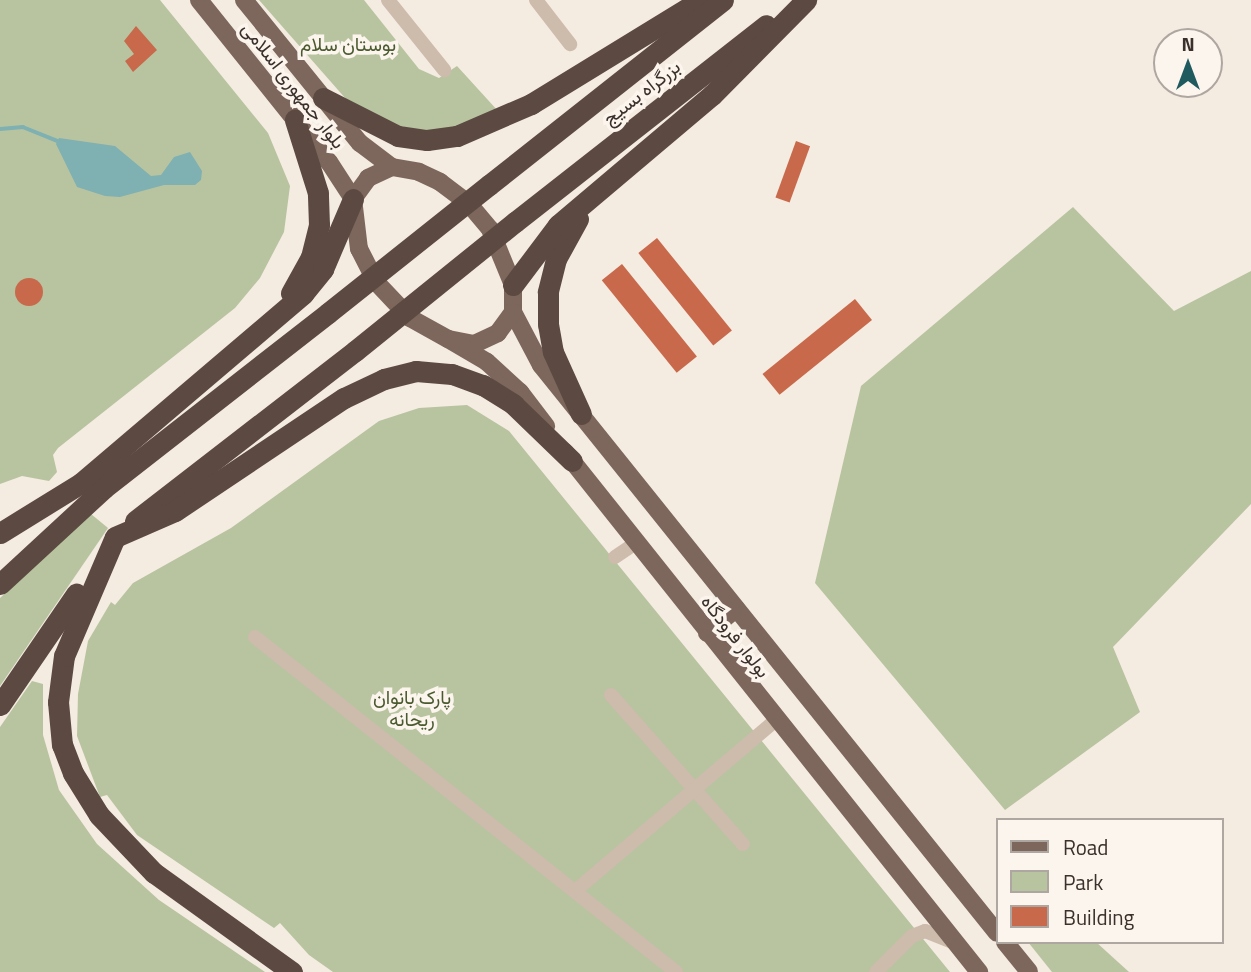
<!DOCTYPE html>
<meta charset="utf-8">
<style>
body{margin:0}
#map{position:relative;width:1251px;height:972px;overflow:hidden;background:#f4ebe1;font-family:"Titillium Web",Vazirmatn,sans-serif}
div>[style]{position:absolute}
.green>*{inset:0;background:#b8c4a0}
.water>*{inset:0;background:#7fb0b2}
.stream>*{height:3.5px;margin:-1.75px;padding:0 1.75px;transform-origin:1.75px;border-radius:1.75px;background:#7fb0b2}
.building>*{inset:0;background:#c8694b;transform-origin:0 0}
.round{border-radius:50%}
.minor>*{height:14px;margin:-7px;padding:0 7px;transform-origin:7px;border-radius:7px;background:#cdbbac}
.major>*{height:18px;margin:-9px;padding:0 9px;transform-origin:9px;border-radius:9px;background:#7d675c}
.highway>*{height:21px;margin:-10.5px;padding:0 10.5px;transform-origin:10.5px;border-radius:10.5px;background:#5c4a42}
.highway-bridge>*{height:21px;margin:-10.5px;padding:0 10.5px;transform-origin:10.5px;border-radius:10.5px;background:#5c4a42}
span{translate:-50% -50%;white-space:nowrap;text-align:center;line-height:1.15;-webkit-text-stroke:7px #fbf5ee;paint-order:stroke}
.park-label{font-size:19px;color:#4a5a2e}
.street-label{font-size:19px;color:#3b302b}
.legend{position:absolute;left:996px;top:818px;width:228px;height:126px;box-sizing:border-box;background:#fbf5ee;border:2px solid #aea6a0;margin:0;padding:9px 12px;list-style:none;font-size:21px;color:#3b302b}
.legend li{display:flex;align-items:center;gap:14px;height:35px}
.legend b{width:35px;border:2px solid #aea6a0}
.north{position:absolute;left:1153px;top:28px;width:70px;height:70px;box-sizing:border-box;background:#fbf5ee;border:2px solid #aea6a0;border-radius:50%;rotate:0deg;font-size:19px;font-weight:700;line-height:28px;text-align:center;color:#3b302b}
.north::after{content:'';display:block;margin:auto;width:24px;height:32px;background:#1f5a5e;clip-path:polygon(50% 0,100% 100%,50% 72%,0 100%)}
</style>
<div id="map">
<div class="green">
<i style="clip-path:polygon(0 0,160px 0,268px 133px,290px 186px,284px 232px,260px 278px,235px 308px,58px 448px,53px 455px,57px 472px,49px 481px,22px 476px,0 484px)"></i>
<i style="clip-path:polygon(259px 0,364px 0,419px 69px,439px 78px,457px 66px,498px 111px,462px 129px,427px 132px,391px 124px,353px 107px)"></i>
<i style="clip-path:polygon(1073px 207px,1174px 311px,1251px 271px,1251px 504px,1113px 647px,1140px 712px,1005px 810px,815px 583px,861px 386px)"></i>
<i style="clip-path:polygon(467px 405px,509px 431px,950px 972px,333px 972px,309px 955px,280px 923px,274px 928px,137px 835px,107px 795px,100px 797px,77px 736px,78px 694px,88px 641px,111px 602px,115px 605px,133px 583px,231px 528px,379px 421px,419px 408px)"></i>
<i style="clip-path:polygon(91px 514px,108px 528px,0 686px,0 598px)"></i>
<i style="clip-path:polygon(32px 681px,43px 684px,43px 735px,59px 790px,97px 844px,159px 900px,265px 972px,0 972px,0 727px)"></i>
<i style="clip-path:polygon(1028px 942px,1096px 942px,1129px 972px,1052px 972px)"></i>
</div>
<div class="water">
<i style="clip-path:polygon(59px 138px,115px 146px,151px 176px,161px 175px,174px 157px,190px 152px,202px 171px,201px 180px,195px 185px,164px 185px,120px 197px,105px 196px,77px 187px,56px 144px)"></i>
</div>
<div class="stream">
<i style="left:0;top:129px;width:23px;rotate:-5deg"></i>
<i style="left:23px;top:127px;width:38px;rotate:22deg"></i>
</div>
<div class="building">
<i style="clip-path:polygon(136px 26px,157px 50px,133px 72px,125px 61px,134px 54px,124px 41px)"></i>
<i style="left:796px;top:141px;width:15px;height:60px;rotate:20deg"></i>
<i style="left:657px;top:238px;width:119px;height:24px;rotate:51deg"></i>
<i style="left:622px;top:264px;width:119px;height:26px;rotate:51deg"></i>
<i class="round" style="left:15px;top:278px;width:28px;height:28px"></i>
<i style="left:855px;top:299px;width:27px;height:119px;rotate:51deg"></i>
</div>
<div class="minor">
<i style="left:388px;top:0;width:90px;rotate:51.3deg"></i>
<i style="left:536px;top:0;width:56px;rotate:52.3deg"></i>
<i style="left:615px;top:557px;width:25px;rotate:-34deg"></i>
<i style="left:255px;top:637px;width:538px;rotate:38.51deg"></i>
<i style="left:611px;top:695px;width:199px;rotate:48.5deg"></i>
<i style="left:575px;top:891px;width:262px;rotate:-40.4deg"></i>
<i style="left:876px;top:972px;width:51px;rotate:-45deg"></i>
<i style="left:912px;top:936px;width:14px;rotate:-21deg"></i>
<i style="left:925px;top:931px;width:31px;rotate:22deg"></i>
</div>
<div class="major">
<i style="left:199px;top:0;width:208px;rotate:51.3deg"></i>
<i style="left:329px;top:162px;width:44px;rotate:57deg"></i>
<i style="left:244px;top:0;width:184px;rotate:51deg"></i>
<i style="left:360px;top:143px;width:40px;rotate:37deg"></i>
<i style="left:392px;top:167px;width:27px;rotate:10deg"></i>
<i style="left:419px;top:172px;width:23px;rotate:25deg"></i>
<i style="left:440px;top:182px;width:36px;rotate:37deg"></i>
<i style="left:469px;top:204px;width:33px;rotate:50deg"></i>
<i style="left:490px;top:229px;width:61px;rotate:67.7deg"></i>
<i style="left:513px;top:285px;width:27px;rotate:90deg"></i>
<i style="left:513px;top:312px;width:26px;rotate:126deg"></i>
<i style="left:498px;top:333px;width:26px;rotate:155deg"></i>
<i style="left:474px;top:344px;width:26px;rotate:-169deg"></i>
<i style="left:448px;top:339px;width:43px;rotate:-151.1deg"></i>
<i style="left:410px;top:318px;width:50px;rotate:-133.4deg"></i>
<i style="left:376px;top:282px;width:37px;rotate:-117deg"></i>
<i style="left:359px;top:249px;width:50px;rotate:-96.8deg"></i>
<i style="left:353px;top:199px;width:26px;rotate:-54deg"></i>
<i style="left:368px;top:178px;width:26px;rotate:-25deg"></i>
<i style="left:513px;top:312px;width:60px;rotate:62.2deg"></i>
<i style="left:541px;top:365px;width:728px;rotate:51.24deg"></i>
<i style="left:448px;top:339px;width:45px;rotate:30.5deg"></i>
<i style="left:487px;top:362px;width:45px;rotate:42.3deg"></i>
<i style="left:520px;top:392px;width:43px;rotate:52.6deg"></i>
<i style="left:565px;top:452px;width:665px;rotate:51.47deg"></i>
<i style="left:707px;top:633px;width:38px;rotate:-40deg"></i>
<i style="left:1005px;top:942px;width:38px;rotate:51deg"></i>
</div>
<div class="highway">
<i style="left:323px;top:98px;width:84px;rotate:26.9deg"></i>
<i style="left:398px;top:136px;width:29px;rotate:8deg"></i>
<i style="left:427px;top:140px;width:30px;rotate:-8deg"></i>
<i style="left:457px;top:136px;width:81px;rotate:-23.4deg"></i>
<i style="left:531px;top:104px;width:199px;rotate:-31.5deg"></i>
<i style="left:489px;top:185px;width:298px;rotate:-38.3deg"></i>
<i style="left:578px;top:219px;width:46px;rotate:118.8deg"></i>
<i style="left:556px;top:259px;width:34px;rotate:104deg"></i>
<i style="left:548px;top:292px;width:32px;rotate:90deg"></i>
<i style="left:548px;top:324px;width:28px;rotate:80deg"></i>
<i style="left:553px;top:352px;width:68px;rotate:65.7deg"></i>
<i style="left:515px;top:222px;width:319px;rotate:-38.1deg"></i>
<i style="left:513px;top:285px;width:75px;rotate:-53.1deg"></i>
<i style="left:558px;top:225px;width:202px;rotate:-40.2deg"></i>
<i style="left:712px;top:95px;width:134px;rotate:-45.3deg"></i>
<i style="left:291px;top:293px;width:41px;rotate:-60.9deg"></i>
<i style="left:311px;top:257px;width:33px;rotate:-76deg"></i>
<i style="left:319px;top:225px;width:32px;rotate:-92deg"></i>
<i style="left:318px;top:193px;width:77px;rotate:-107.5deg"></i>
<i style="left:135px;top:521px;width:278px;rotate:-37.7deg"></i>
<i style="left:0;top:533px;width:95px;rotate:-31.7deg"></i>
<i style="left:81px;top:483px;width:292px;rotate:-40.4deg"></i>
<i style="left:303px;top:294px;width:32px;rotate:-51deg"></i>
<i style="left:323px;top:269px;width:76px;rotate:-66.8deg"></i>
<i style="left:0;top:584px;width:142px;rotate:-42.7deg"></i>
<i style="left:104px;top:488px;width:284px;rotate:-38deg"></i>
<i style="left:0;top:705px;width:135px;rotate:-55.6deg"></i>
<i style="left:292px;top:972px;width:170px;rotate:-144.3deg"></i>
<i style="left:154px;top:873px;width:80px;rotate:-133.5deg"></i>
<i style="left:99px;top:815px;width:49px;rotate:-121.8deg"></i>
<i style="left:73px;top:773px;width:30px;rotate:-111deg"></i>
<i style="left:62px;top:745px;width:43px;rotate:-95.3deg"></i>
<i style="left:58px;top:702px;width:46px;rotate:-82.6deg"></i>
<i style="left:64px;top:656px;width:129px;rotate:-66.8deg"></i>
<i style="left:115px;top:537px;width:65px;rotate:-23.4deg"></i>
<i style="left:175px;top:511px;width:203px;rotate:-33.8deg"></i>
<i style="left:344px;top:398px;width:44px;rotate:-25.4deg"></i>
<i style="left:384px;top:379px;width:33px;rotate:-14deg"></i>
<i style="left:416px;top:371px;width:36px;rotate:5deg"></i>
<i style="left:452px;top:374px;width:33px;rotate:20deg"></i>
<i style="left:483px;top:385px;width:36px;rotate:32deg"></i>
<i style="left:513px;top:404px;width:82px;rotate:44deg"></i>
</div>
<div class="highway-bridge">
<i style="left:328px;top:313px;width:206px;rotate:-38.5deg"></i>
<i style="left:355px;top:351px;width:206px;rotate:-38.9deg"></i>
</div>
<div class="park-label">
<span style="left:348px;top:44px">بوستان سلام</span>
<span style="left:412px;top:708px">پارک بانوان<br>ریحانه</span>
</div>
<div class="street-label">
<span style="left:294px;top:85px;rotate:52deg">بلوار جمهوری اسلامی</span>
<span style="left:641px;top:92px;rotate:-38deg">بزرگراه بسیج</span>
<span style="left:736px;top:636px;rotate:52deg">بولوار فرودگاه</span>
</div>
<ul class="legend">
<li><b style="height:9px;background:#7d675c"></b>Road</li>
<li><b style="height:19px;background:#b8c4a0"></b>Park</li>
<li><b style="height:19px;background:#c8694b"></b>Building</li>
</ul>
<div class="north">N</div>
</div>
